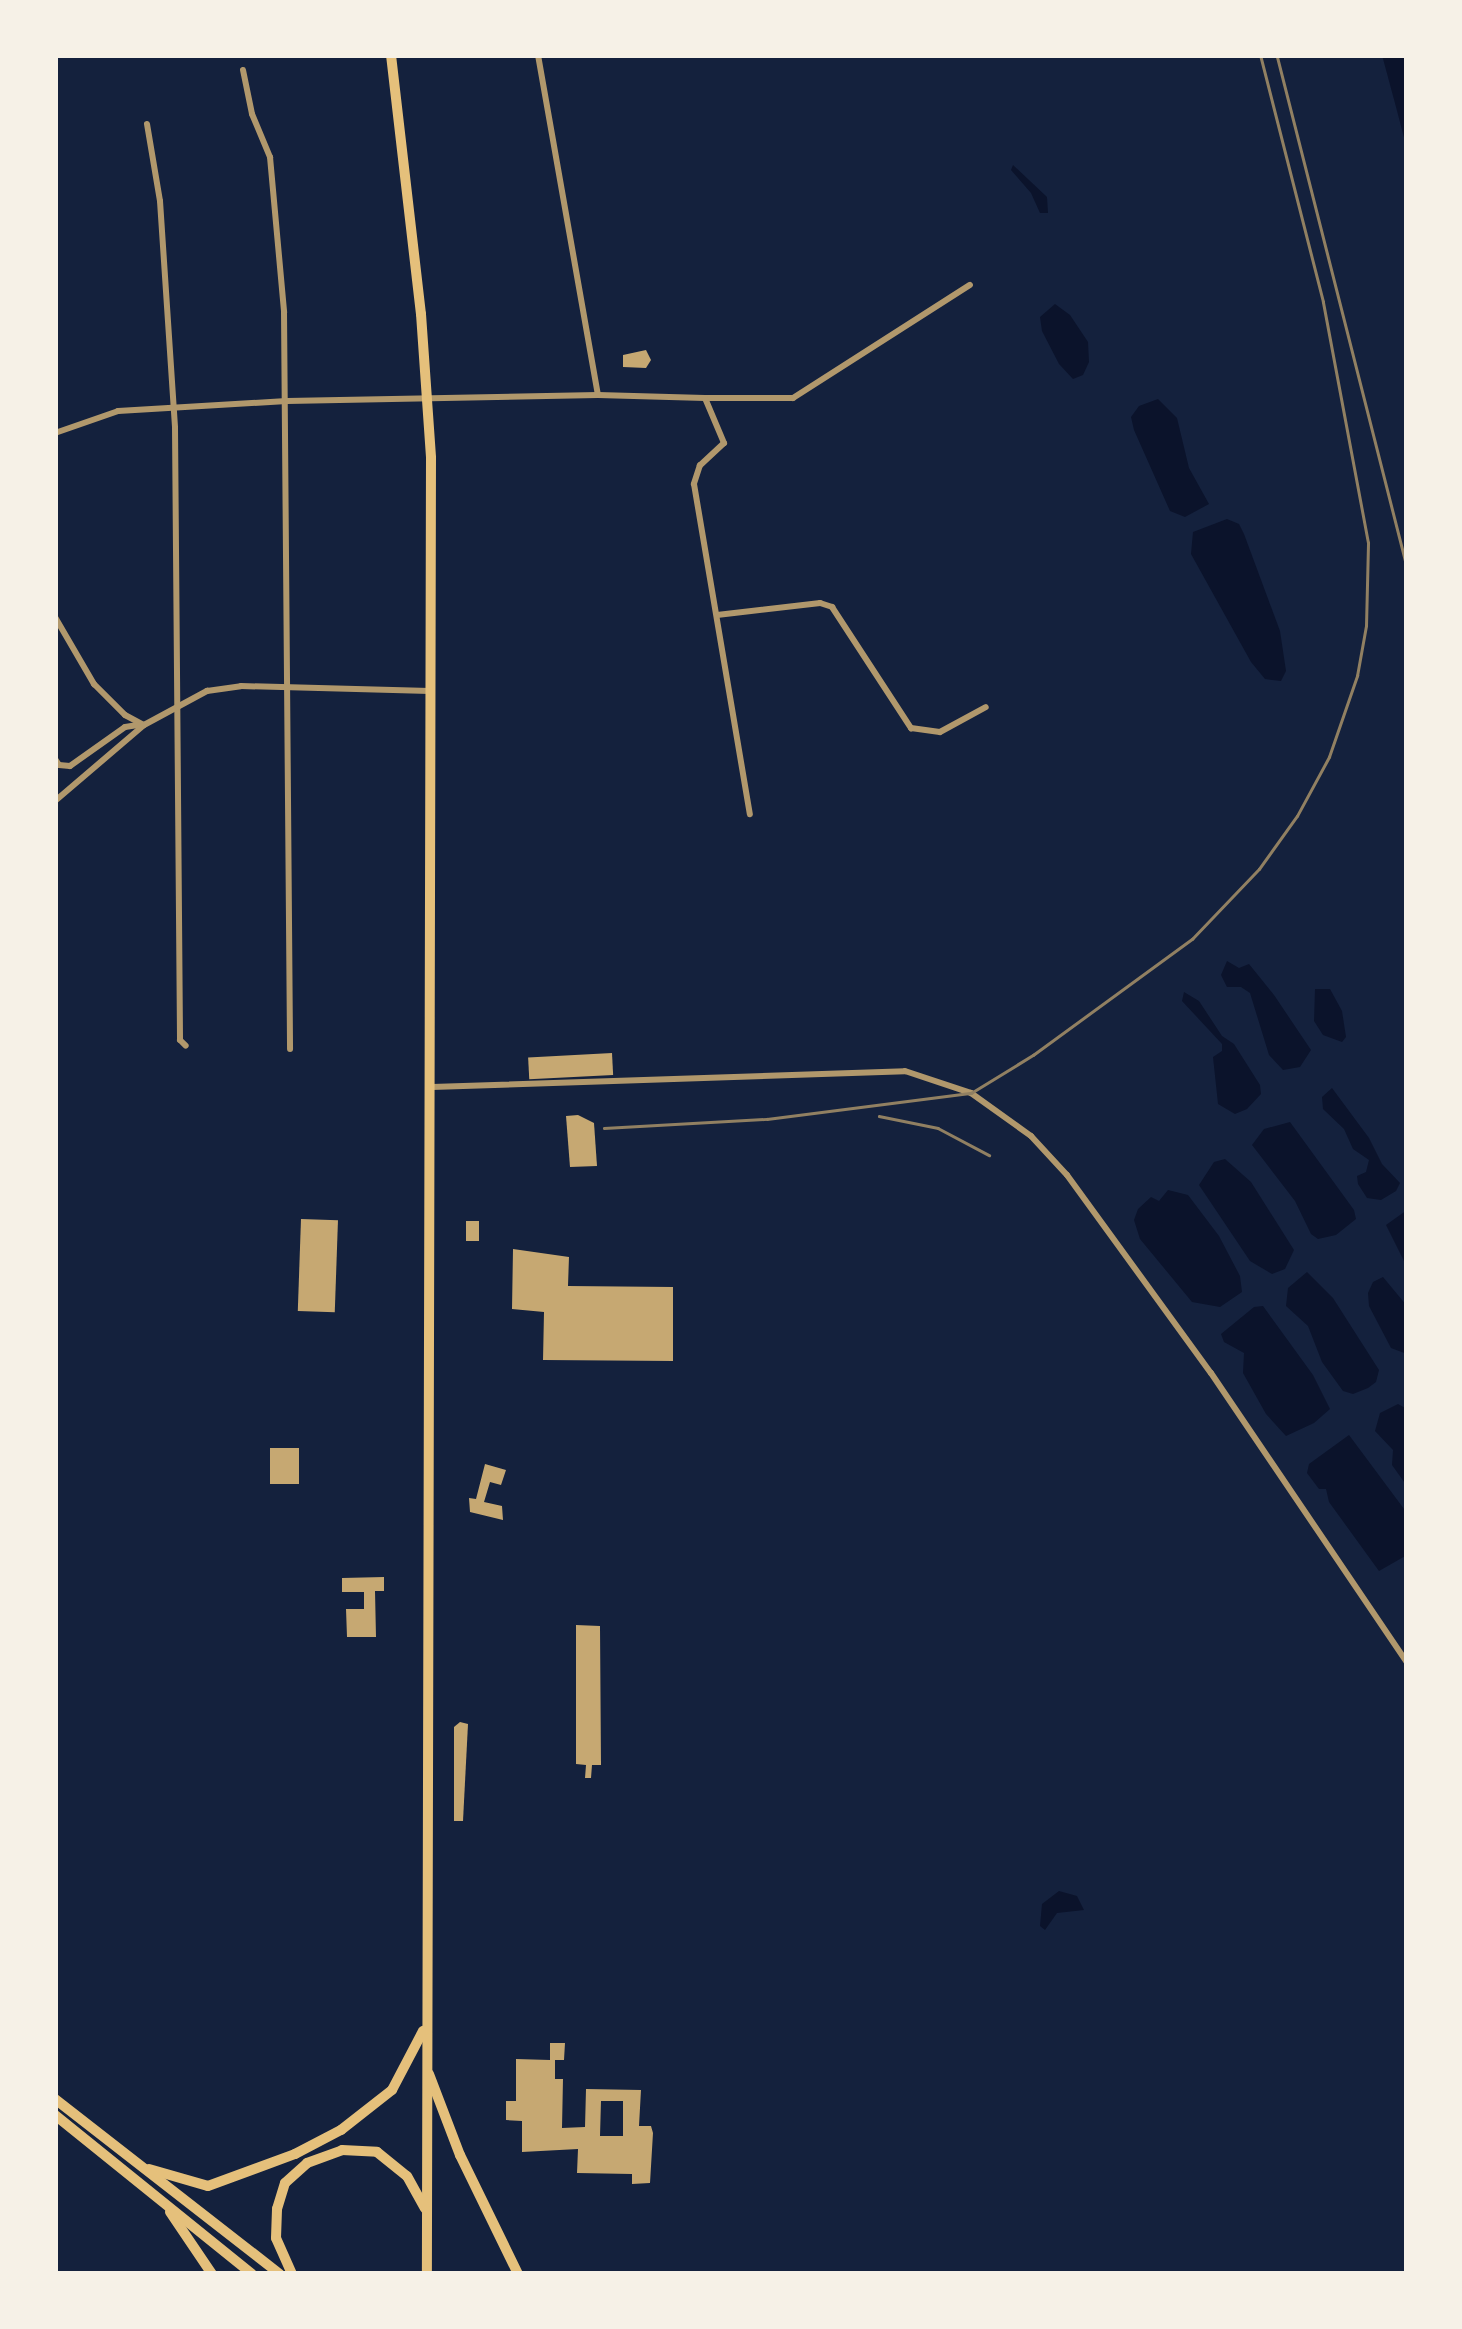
<!DOCTYPE html>
<style>
body{margin:0}
#map{position:relative;width:1462px;height:2329px;overflow:hidden;background:#14213d;font-family:Overpass,sans-serif}
div>[style]{position:absolute}
.water>*{inset:0;background:#0b132b}
.building>*{inset:0;background:#c6a872;transform-origin:0 0}
.minor>*{height:6px;margin:-3px;padding:0 3px;transform-origin:3px;border-radius:3px;background:#b1986c}
.trunk>*{height:10px;margin:-5px;padding:0 5px;transform-origin:5px;border-radius:5px;background:#e5c07b}
.rail>*{height:2.5px;margin:-1.25px;padding:0 1.25px;transform-origin:1.25px;border-radius:1.25px;background:#918062}
span{translate:-50% -50%;white-space:nowrap;text-align:center;line-height:1.15;-webkit-text-stroke:8px #f6f1e7;paint-order:stroke}
.frame{position:absolute;inset:0;border:58px solid #f6f1e7;pointer-events:none}
</style>
<div id="map">
<div class="water">
<i style="clip-path:polygon(1382px 55px,1407px 55px,1407px 149px,1396px 107px)"></i>
<i style="clip-path:polygon(1013px 165px,1047px 197px,1048px 213px,1040px 213px,1031px 193px,1011px 170px)"></i>
<i style="clip-path:polygon(1055px 304px,1070px 315px,1088px 342px,1089px 362px,1083px 375px,1073px 379px,1059px 364px,1042px 331px,1040px 317px)"></i>
<i style="clip-path:polygon(1158px 399px,1177px 418px,1189px 468px,1209px 504px,1185px 517px,1170px 511px,1134px 430px,1131px 417px,1139px 406px)"></i>
<i style="clip-path:polygon(1227px 519px,1239px 524px,1244px 534px,1280px 631px,1286px 671px,1281px 681px,1265px 679px,1251px 662px,1191px 554px,1193px 532px)"></i>
<i style="clip-path:polygon(1227px 961px,1239px 968px,1249px 964px,1274px 995px,1311px 1050px,1300px 1067px,1283px 1070px,1269px 1055px,1250px 993px,1241px 987px,1227px 987px,1221px 975px)"></i>
<i style="clip-path:polygon(1315px 989px,1330px 989px,1342px 1011px,1346px 1037px,1342px 1042px,1323px 1035px,1314px 1021px)"></i>
<i style="clip-path:polygon(1184px 992px,1199px 1001px,1222px 1036px,1234px 1044px,1260px 1085px,1261px 1094px,1247px 1109px,1235px 1114px,1218px 1104px,1213px 1057px,1222px 1051px,1222px 1044px,1182px 1001px)"></i>
<i style="clip-path:polygon(1332px 1088px,1369px 1138px,1382px 1164px,1400px 1183px,1396px 1191px,1381px 1200px,1367px 1198px,1358px 1184px,1357px 1176px,1366px 1172px,1369px 1160px,1353px 1149px,1344px 1129px,1323px 1109px,1322px 1097px)"></i>
<i style="clip-path:polygon(1290px 1122px,1354px 1210px,1356px 1219px,1336px 1235px,1318px 1239px,1311px 1234px,1295px 1201px,1252px 1145px,1264px 1129px)"></i>
<i style="clip-path:polygon(1225px 1159px,1251px 1182px,1294px 1250px,1285px 1269px,1272px 1274px,1250px 1261px,1199px 1185px,1214px 1162px)"></i>
<i style="clip-path:polygon(1168px 1190px,1188px 1195px,1219px 1236px,1240px 1276px,1242px 1292px,1220px 1307px,1192px 1302px,1140px 1239px,1134px 1220px,1138px 1209px,1151px 1197px,1159px 1201px)"></i>
<i style="clip-path:polygon(1407px 1210px,1407px 1267px,1386px 1225px)"></i>
<i style="clip-path:polygon(1307px 1272px,1333px 1298px,1379px 1370px,1376px 1382px,1368px 1388px,1353px 1394px,1343px 1391px,1322px 1362px,1308px 1326px,1286px 1306px,1288px 1288px)"></i>
<i style="clip-path:polygon(1383px 1277px,1407px 1306px,1407px 1354px,1391px 1348px,1369px 1306px,1368px 1293px,1373px 1282px)"></i>
<i style="clip-path:polygon(1263px 1306px,1313px 1375px,1330px 1409px,1314px 1423px,1286px 1436px,1266px 1414px,1243px 1373px,1244px 1353px,1224px 1342px,1221px 1334px,1254px 1307px)"></i>
<i style="clip-path:polygon(1398px 1404px,1407px 1409px,1407px 1486px,1392px 1465px,1393px 1450px,1375px 1431px,1380px 1413px)"></i>
<i style="clip-path:polygon(1349px 1435px,1407px 1513px,1407px 1555px,1379px 1571px,1329px 1502px,1326px 1489px,1319px 1489px,1307px 1473px,1309px 1464px)"></i>
<i style="clip-path:polygon(1059px 1891px,1077px 1896px,1084px 1910px,1057px 1913px,1045px 1930px,1040px 1926px,1042px 1904px)"></i>
</div>
<div class="building">
<i style="clip-path:polygon(646px 350px,651px 360px,646px 368px,623px 367px,623px 355px)"></i>
<i style="left:612px;top:1053px;width:22px;height:84px;rotate:87deg"></i>
<i style="clip-path:polygon(578px 1115px,594px 1123px,597px 1166px,570px 1167px,566px 1116px)"></i>
<i style="left:301px;top:1219px;width:37px;height:92px;rotate:2deg"></i>
<i style="left:466px;top:1221px;width:13px;height:20px"></i>
<i style="clip-path:polygon(513px 1249px,569px 1257px,568px 1286px,673px 1287px,673px 1361px,543px 1360px,544px 1312px,512px 1309px)"></i>
<i style="left:270px;top:1448px;width:29px;height:36px"></i>
<i style="clip-path:polygon(485px 1464px,506px 1470px,501px 1485px,490px 1482px,484px 1502px,502px 1506px,503px 1520px,470px 1512px,469px 1498px,476px 1499px)"></i>
<i style="clip-path:polygon(384px 1577px,384px 1591px,375px 1591px,376px 1637px,347px 1637px,346px 1609px,364px 1609px,364px 1592px,342px 1592px,342px 1578px)"></i>
<i style="clip-path:polygon(576px 1625px,600px 1626px,601px 1765px,592px 1765px,591px 1778px,585px 1778px,586px 1765px,576px 1764px)"></i>
<i style="clip-path:polygon(460px 1722px,468px 1724px,463px 1821px,454px 1821px,454px 1727px)"></i>
<i style="clip-path:polygon(evenodd,550px 2043px,565px 2043px,564px 2060px,555px 2060px,555px 2079px,563px 2079px,562px 2128px,585px 2127px,586px 2089px,641px 2090px,639px 2126px,651px 2126px,653px 2133px,650px 2183px,632px 2184px,632px 2174px,577px 2173px,578px 2149px,522px 2152px,522px 2121px,506px 2120px,506px 2101px,516px 2101px,516px 2059px,550px 2060px,550px 2043px,601px 2101px,623px 2101px,623px 2136px,600px 2136px,601px 2101px)"></i>
</div>
<div class="minor">
<i style="left:538px;top:55px;width:345px;rotate:80deg"></i>
<i style="left:243px;top:70px;width:45px;rotate:78.4deg"></i>
<i style="left:252px;top:114px;width:47px;rotate:67.3deg"></i>
<i style="left:270px;top:157px;width:156px;rotate:84.8deg"></i>
<i style="left:284px;top:312px;width:737px;rotate:89.53deg"></i>
<i style="left:147px;top:124px;width:78px;rotate:80.4deg"></i>
<i style="left:160px;top:201px;width:227px;rotate:86.2deg"></i>
<i style="left:175px;top:428px;width:612px;rotate:89.53deg"></i>
<i style="left:180px;top:1040px;width:8px;rotate:45deg"></i>
<i style="left:706px;top:398px;width:87px"></i>
<i style="left:793px;top:398px;width:210px;rotate:-32.6deg"></i>
<i style="left:55px;top:433px;width:67px;rotate:-19.2deg"></i>
<i style="left:118px;top:411px;width:169px;rotate:-3.4deg"></i>
<i style="left:287px;top:401px;width:311px;rotate:-1.1deg"></i>
<i style="left:598px;top:395px;width:107px;rotate:1.6deg"></i>
<i style="left:705px;top:398px;width:49px;rotate:67.1deg"></i>
<i style="left:724px;top:443px;width:33px;rotate:137deg"></i>
<i style="left:700px;top:465px;width:20px;rotate:108deg"></i>
<i style="left:694px;top:484px;width:335px;rotate:80.4deg"></i>
<i style="left:717px;top:615px;width:104px;rotate:-6.6deg"></i>
<i style="left:820px;top:603px;width:13px;rotate:18deg"></i>
<i style="left:832px;top:607px;width:145px;rotate:56.9deg"></i>
<i style="left:911px;top:728px;width:29px;rotate:8deg"></i>
<i style="left:940px;top:732px;width:52px;rotate:-28.5deg"></i>
<i style="left:55px;top:617px;width:78px;rotate:59.8deg"></i>
<i style="left:94px;top:684px;width:44px;rotate:45deg"></i>
<i style="left:125px;top:715px;width:21px;rotate:28deg"></i>
<i style="left:55px;top:759px;width:7px;rotate:56deg"></i>
<i style="left:59px;top:765px;width:11px;rotate:5deg"></i>
<i style="left:70px;top:766px;width:67px;rotate:-35.3deg"></i>
<i style="left:125px;top:727px;width:13px;rotate:-9deg"></i>
<i style="left:55px;top:801px;width:117px;rotate:-40.5deg"></i>
<i style="left:144px;top:725px;width:72px;rotate:-28.4deg"></i>
<i style="left:207px;top:691px;width:34px;rotate:-8deg"></i>
<i style="left:241px;top:686px;width:189px;rotate:1.5deg"></i>
<i style="left:432px;top:1087px;width:473px;rotate:-1.9deg"></i>
<i style="left:905px;top:1071px;width:70px;rotate:18.4deg"></i>
<i style="left:971px;top:1093px;width:74px;rotate:35.6deg"></i>
<i style="left:1031px;top:1136px;width:53px;rotate:47.3deg"></i>
<i style="left:1067px;top:1175px;width:245px;rotate:54deg"></i>
<i style="left:1211px;top:1373px;width:350px;rotate:55.9deg"></i>
</div>
<div class="trunk">
<i style="left:391px;top:55px;width:261px;rotate:83.4deg"></i>
<i style="left:421px;top:314px;width:144px;rotate:86deg"></i>
<i style="left:431px;top:458px;width:1816px;rotate:90.13deg"></i>
<i style="left:429px;top:2074px;width:87px;rotate:69.1deg"></i>
<i style="left:460px;top:2155px;width:132px;rotate:64deg"></i>
<i style="left:55px;top:2099px;width:285px;rotate:37.9deg"></i>
<i style="left:55px;top:2115px;width:253px;rotate:38.9deg"></i>
<i style="left:149px;top:2169px;width:61px;rotate:16.1deg"></i>
<i style="left:208px;top:2186px;width:93px;rotate:-20.2deg"></i>
<i style="left:295px;top:2154px;width:52px;rotate:-27.6deg"></i>
<i style="left:341px;top:2130px;width:65px;rotate:-38.1deg"></i>
<i style="left:392px;top:2090px;width:67px;rotate:-62.3deg"></i>
<i style="left:170px;top:2212px;width:75px;rotate:55.9deg"></i>
<i style="left:292px;top:2274px;width:39px;rotate:-114deg"></i>
<i style="left:276px;top:2238px;width:29px;rotate:-88deg"></i>
<i style="left:277px;top:2209px;width:27px;rotate:-73deg"></i>
<i style="left:285px;top:2183px;width:30px;rotate:-42deg"></i>
<i style="left:307px;top:2163px;width:37px;rotate:-20deg"></i>
<i style="left:342px;top:2150px;width:35px;rotate:3deg"></i>
<i style="left:377px;top:2152px;width:38px;rotate:39deg"></i>
<i style="left:407px;top:2176px;width:37px;rotate:61deg"></i>
</div>
<div class="rail">
<i style="left:1277px;top:55px;width:528px;rotate:75.75deg"></i>
<i style="left:879px;top:1116px;width:60px;rotate:11.5deg"></i>
<i style="left:938px;top:1128px;width:58px;rotate:27.9deg"></i>
<i style="left:604px;top:1128px;width:163px;rotate:-3.2deg"></i>
<i style="left:767px;top:1119px;width:206px;rotate:-7.3deg"></i>
<i style="left:971px;top:1093px;width:73px;rotate:-31.5deg"></i>
<i style="left:1033px;top:1055px;width:197px;rotate:-36.1deg"></i>
<i style="left:1192px;top:939px;width:97px;rotate:-46.3deg"></i>
<i style="left:1259px;top:869px;width:65px;rotate:-54.4deg"></i>
<i style="left:1297px;top:816px;width:67px;rotate:-61.5deg"></i>
<i style="left:1329px;top:757px;width:86px;rotate:-70.9deg"></i>
<i style="left:1357px;top:676px;width:51px;rotate:-79.8deg"></i>
<i style="left:1366px;top:626px;width:83px;rotate:-88.6deg"></i>
<i style="left:1368px;top:543px;width:245px;rotate:-100.6deg"></i>
<i style="left:1323px;top:302px;width:255px;rotate:-104.3deg"></i>
</div>
<div class="frame"></div>
</div>
